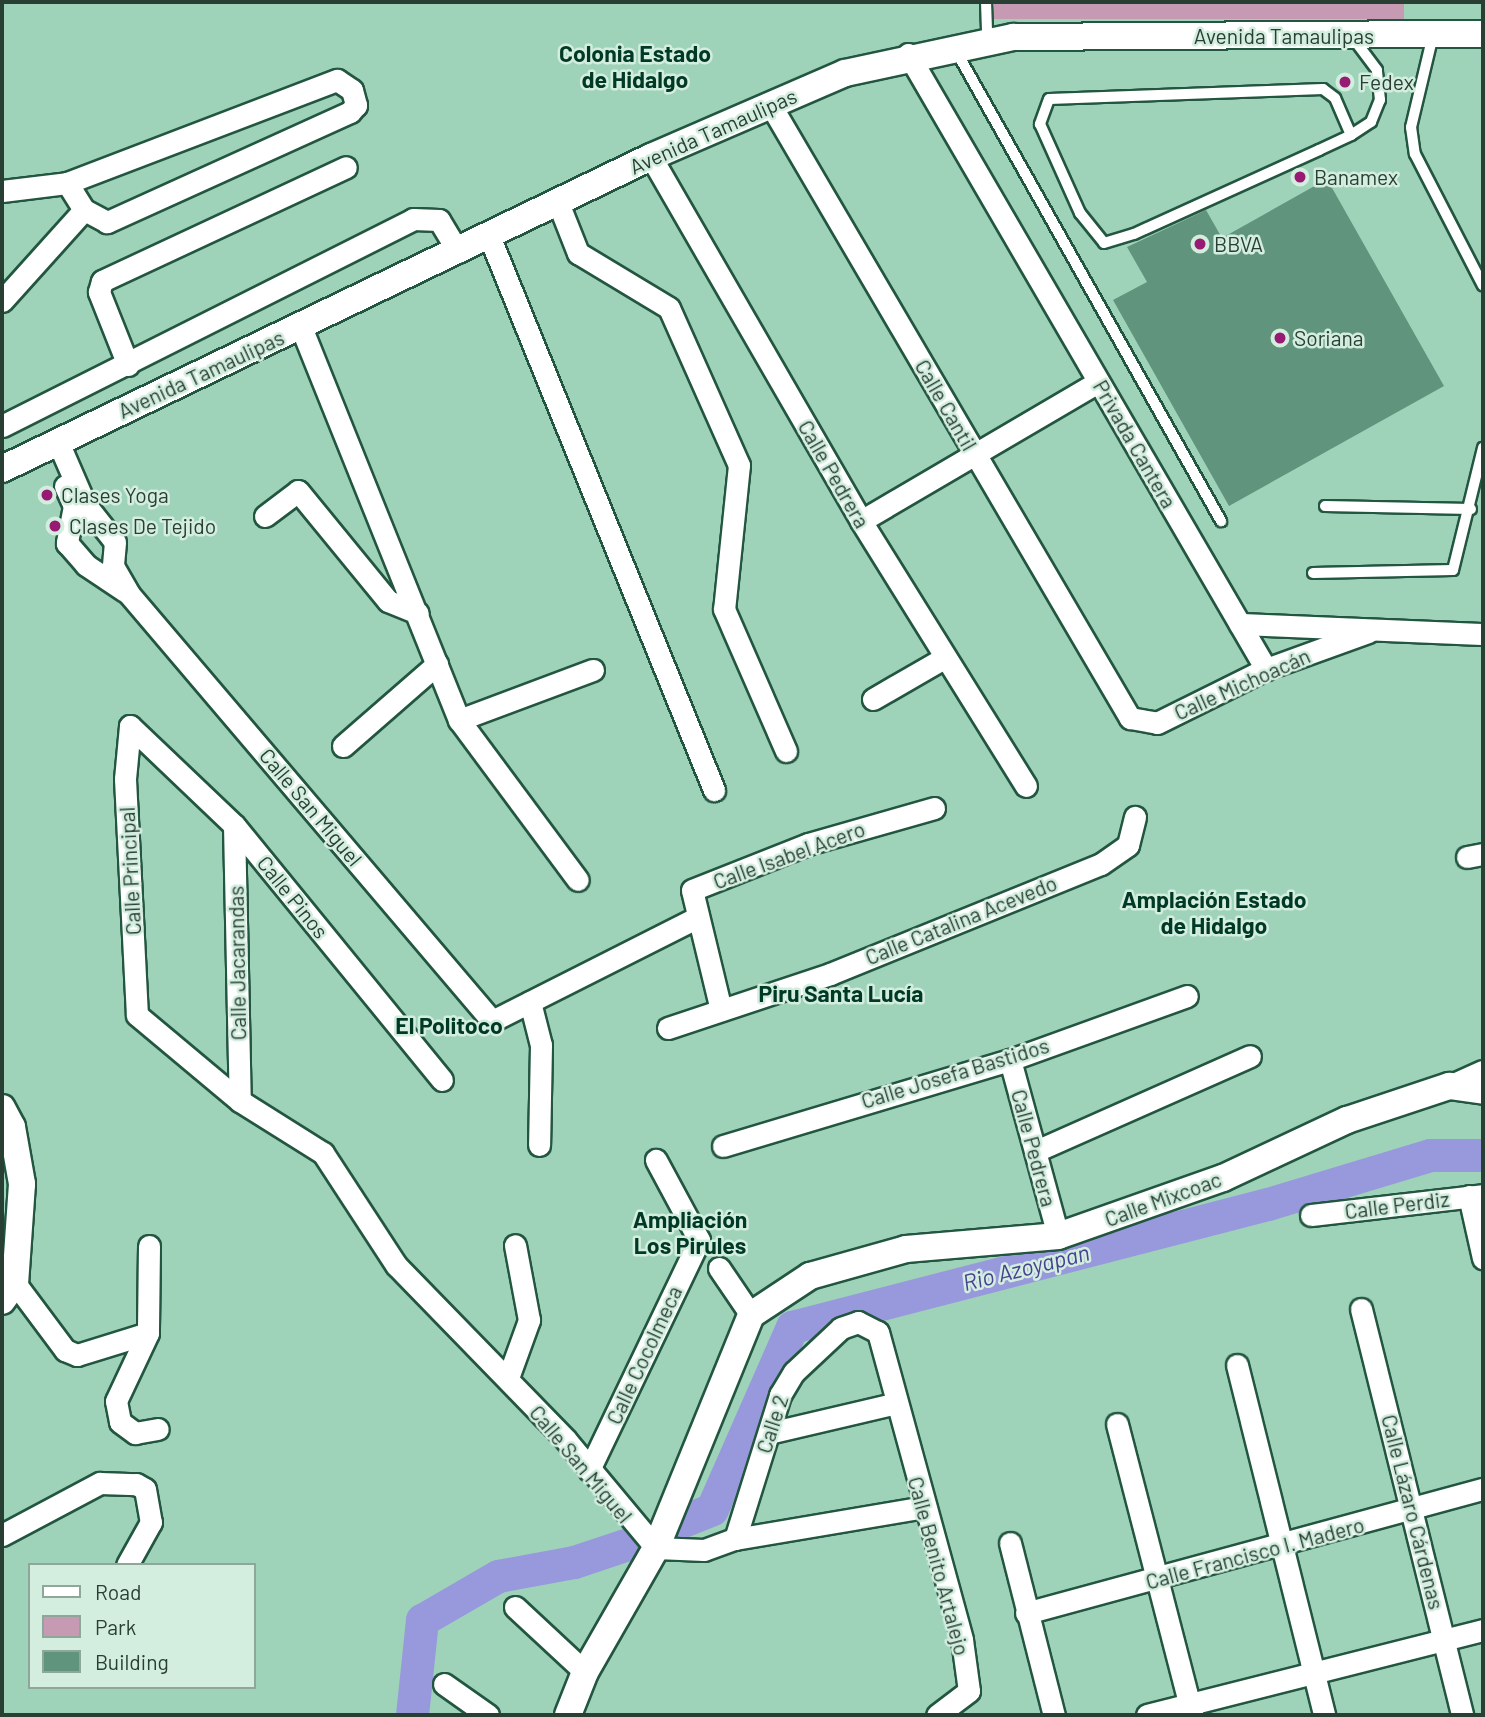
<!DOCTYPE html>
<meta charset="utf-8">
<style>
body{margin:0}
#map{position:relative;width:1485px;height:1717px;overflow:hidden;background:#9ed3b9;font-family:Barlow,sans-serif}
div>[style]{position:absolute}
.green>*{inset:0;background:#c79ab4;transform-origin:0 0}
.river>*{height:33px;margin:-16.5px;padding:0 16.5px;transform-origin:16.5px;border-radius:16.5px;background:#9899dc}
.building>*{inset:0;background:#61947c}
.roads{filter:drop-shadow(2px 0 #235640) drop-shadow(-2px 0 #235640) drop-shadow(0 2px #235640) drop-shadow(0 -2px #235640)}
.service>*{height:10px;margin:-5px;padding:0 5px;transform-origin:5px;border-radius:5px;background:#fff}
.minor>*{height:21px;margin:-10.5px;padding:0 10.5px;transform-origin:10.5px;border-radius:10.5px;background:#fff}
.tertiary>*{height:26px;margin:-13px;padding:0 13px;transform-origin:13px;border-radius:13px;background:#fff}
.dots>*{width:19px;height:19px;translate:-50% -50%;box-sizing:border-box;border:4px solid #d3eddf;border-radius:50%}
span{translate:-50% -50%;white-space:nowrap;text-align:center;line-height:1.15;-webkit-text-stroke:5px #d3eddf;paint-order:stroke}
.street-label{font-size:21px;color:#293f34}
.poi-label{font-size:21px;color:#293f34}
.left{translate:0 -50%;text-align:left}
.neighbourhood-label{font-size:23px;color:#003925;font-weight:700}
.water-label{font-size:23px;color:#474190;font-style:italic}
.frame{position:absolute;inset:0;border:4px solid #293f34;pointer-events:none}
.legend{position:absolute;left:28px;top:1563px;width:228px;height:126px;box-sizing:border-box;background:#d3eddf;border:2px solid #8fa79b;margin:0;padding:9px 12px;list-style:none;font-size:21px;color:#293f34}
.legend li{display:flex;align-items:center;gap:14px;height:35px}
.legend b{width:35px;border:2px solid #8fa79b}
</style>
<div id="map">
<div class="green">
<i style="left:994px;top:2px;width:410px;height:17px"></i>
</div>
<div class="river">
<i style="left:683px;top:1521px;width:31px;rotate:-22deg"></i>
<i style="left:712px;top:1509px;width:199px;rotate:-66.3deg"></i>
<i style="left:792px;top:1327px;width:492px;rotate:-14.5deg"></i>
<i style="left:1268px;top:1204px;width:169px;rotate:-16.8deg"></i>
<i style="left:1430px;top:1155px;width:53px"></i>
<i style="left:412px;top:1715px;width:96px;rotate:-84deg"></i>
<i style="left:422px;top:1620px;width:88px;rotate:-30.1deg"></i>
<i style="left:498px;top:1576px;width:77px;rotate:-10.4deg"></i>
<i style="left:574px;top:1562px;width:73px;rotate:-18.4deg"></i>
</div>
<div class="building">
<i style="clip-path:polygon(1327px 179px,1444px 386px,1229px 506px,1113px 300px,1147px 282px,1127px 247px,1206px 210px,1222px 238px)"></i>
</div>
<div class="roads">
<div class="service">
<i style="left:986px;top:2px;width:37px;rotate:88deg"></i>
<i style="left:1433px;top:35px;width:95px;rotate:103.4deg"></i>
<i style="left:1411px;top:127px;width:27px;rotate:82deg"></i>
<i style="left:1415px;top:154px;width:148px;rotate:62.7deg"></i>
<i style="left:956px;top:51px;width:540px;rotate:60.58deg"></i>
<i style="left:1351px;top:135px;width:40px;rotate:-113.4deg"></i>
<i style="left:1335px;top:98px;width:15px;rotate:-143deg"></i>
<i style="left:1323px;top:89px;width:274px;rotate:177.9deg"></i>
<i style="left:1049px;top:99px;width:27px;rotate:110deg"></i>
<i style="left:1040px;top:124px;width:98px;rotate:65.8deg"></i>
<i style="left:1080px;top:213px;width:38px;rotate:51deg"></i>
<i style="left:1104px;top:243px;width:31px;rotate:-17deg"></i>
<i style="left:1134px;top:234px;width:203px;rotate:-24.4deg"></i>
<i style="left:1319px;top:150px;width:35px;rotate:-25deg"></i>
<i style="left:1351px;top:135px;width:24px;rotate:-33deg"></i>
<i style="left:1371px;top:122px;width:24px;rotate:-68deg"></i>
<i style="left:1380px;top:100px;width:30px;rotate:-96deg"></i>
<i style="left:1377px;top:70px;width:39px;rotate:-127deg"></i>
<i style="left:1325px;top:506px;width:146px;rotate:1.2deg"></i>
<i style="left:1313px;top:573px;width:140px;rotate:-1.2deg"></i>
<i style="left:1453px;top:570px;width:126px;rotate:-76.2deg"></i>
</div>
<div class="minor">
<i style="left:908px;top:54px;width:712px;rotate:59.8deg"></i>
<i style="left:770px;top:104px;width:712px;rotate:59.62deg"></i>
<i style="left:1130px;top:718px;width:27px;rotate:10deg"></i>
<i style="left:1157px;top:723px;width:122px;rotate:-26.4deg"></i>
<i style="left:1266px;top:669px;width:109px;rotate:-19.9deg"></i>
<i style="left:651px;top:157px;width:420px;rotate:60deg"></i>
<i style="left:861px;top:521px;width:312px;rotate:58.1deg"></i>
<i style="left:2px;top:191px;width:65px;rotate:-7deg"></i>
<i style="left:67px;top:183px;width:289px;rotate:-20.9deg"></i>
<i style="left:337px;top:80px;width:18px;rotate:34deg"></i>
<i style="left:352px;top:90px;width:16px;rotate:75deg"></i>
<i style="left:356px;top:105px;width:9px;rotate:131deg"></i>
<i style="left:350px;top:112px;width:267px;rotate:155.6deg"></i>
<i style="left:107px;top:222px;width:26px;rotate:-152deg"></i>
<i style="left:84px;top:210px;width:32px;rotate:-122deg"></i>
<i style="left:559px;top:205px;width:52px;rotate:68.4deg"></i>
<i style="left:578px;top:253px;width:106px;rotate:31.1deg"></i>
<i style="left:669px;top:308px;width:172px;rotate:66deg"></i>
<i style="left:739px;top:465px;width:145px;rotate:95.9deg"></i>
<i style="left:724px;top:609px;width:155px;rotate:66.4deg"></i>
<i style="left:490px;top:238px;width:596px;rotate:67.91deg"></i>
<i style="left:2px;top:301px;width:122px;rotate:-48deg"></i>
<i style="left:301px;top:327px;width:424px;rotate:68.1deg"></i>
<i style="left:459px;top:720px;width:199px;rotate:53.4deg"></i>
<i style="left:128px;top:365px;width:79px;rotate:-111.7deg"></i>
<i style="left:99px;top:292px;width:11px;rotate:-75deg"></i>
<i style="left:102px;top:281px;width:269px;rotate:-25deg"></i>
<i style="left:2px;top:426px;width:460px;rotate:-26.7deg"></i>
<i style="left:413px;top:219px;width:26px;rotate:2deg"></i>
<i style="left:439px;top:220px;width:37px;rotate:59deg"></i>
<i style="left:58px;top:442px;width:68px;rotate:66.5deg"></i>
<i style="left:85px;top:504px;width:48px;rotate:51.7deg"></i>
<i style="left:115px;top:542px;width:24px;rotate:95deg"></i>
<i style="left:113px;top:566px;width:32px;rotate:60deg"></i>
<i style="left:129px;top:594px;width:560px;rotate:49.63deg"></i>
<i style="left:492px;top:1021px;width:231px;rotate:-26.8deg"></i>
<i style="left:65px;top:486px;width:22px;rotate:66deg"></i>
<i style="left:74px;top:506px;width:38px;rotate:101deg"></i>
<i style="left:67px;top:543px;width:29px;rotate:49deg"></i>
<i style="left:86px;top:565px;width:47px;rotate:33.7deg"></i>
<i style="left:265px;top:516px;width:41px;rotate:-37.1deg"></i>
<i style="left:298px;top:491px;width:142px;rotate:50.7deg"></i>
<i style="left:388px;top:601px;width:32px;rotate:22deg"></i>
<i style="left:861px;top:521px;width:275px;rotate:-30.4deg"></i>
<i style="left:1240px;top:624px;width:243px;rotate:2.4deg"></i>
<i style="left:873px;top:699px;width:82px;rotate:-30deg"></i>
<i style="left:459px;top:720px;width:143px;rotate:-20.5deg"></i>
<i style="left:130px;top:726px;width:53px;rotate:95.4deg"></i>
<i style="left:125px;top:779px;width:236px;rotate:87.1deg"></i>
<i style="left:137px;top:1015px;width:134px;rotate:39.9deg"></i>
<i style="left:240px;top:1101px;width:98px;rotate:32.1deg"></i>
<i style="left:323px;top:1153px;width:134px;rotate:56.9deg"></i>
<i style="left:396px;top:1265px;width:244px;rotate:45.8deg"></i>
<i style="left:566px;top:1440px;width:141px;rotate:50.2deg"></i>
<i style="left:656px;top:1548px;width:48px;rotate:2.4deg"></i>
<i style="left:704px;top:1550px;width:33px;rotate:-20deg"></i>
<i style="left:735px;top:1539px;width:151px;rotate:-72.6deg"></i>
<i style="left:780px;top:1395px;width:27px;rotate:-59deg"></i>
<i style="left:794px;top:1372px;width:64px;rotate:-43.1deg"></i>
<i style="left:841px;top:1328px;width:18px;rotate:-19deg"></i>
<i style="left:858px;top:1322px;width:22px;rotate:27deg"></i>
<i style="left:878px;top:1332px;width:319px;rotate:74.7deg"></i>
<i style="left:962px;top:1640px;width:51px;rotate:82.2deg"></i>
<i style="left:969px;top:1691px;width:40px;rotate:143deg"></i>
<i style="left:130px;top:726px;width:144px;rotate:43.6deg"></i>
<i style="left:234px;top:825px;width:329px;rotate:50.8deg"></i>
<i style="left:343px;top:746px;width:125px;rotate:-41.1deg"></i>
<i style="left:234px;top:825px;width:276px;rotate:88.8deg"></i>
<i style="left:1467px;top:857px;width:16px;rotate:-11deg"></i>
<i style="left:530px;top:1002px;width:44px;rotate:75.7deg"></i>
<i style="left:541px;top:1045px;width:100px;rotate:91.1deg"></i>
<i style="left:721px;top:1010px;width:123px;rotate:-103.6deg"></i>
<i style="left:692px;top:890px;width:125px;rotate:-21.6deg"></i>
<i style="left:808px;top:844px;width:131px;rotate:-15.9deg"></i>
<i style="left:668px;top:1028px;width:171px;rotate:-18.4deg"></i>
<i style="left:830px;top:974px;width:292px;rotate:-22.1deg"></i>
<i style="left:1101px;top:864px;width:33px;rotate:-35deg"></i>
<i style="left:1128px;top:845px;width:29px;rotate:-76deg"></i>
<i style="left:1010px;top:1060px;width:182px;rotate:74.7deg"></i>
<i style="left:1449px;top:1086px;width:37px;rotate:-24deg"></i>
<i style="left:723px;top:1146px;width:300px;rotate:-16.7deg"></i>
<i style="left:1010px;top:1060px;width:188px;rotate:-19.9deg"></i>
<i style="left:1036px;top:1151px;width:234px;rotate:-23.9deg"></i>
<i style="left:1469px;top:1196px;width:64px;rotate:77.3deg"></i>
<i style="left:1311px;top:1215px;width:173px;rotate:-6.6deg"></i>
<i style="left:149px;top:1246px;width:87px;rotate:90.7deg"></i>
<i style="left:148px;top:1333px;width:75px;rotate:115.2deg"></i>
<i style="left:116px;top:1401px;width:21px;rotate:79deg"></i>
<i style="left:120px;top:1422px;width:19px;rotate:36deg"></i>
<i style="left:135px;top:1433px;width:23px;rotate:-10deg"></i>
<i style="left:719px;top:1268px;width:57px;rotate:55.8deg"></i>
<i style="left:15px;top:1283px;width:84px;rotate:53.3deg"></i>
<i style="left:65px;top:1350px;width:13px;rotate:23deg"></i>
<i style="left:77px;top:1355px;width:74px;rotate:-17.2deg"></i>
<i style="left:1361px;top:1309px;width:418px;rotate:76deg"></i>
<i style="left:1237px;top:1365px;width:361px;rotate:76deg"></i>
<i style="left:508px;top:1378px;width:62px;rotate:-70.1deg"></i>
<i style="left:529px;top:1320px;width:76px;rotate:-100.6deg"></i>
<i style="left:1117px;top:1424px;width:301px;rotate:75.5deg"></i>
<i style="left:769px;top:1433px;width:127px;rotate:-13.2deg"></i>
<i style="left:589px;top:1470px;width:255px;rotate:-64.4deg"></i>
<i style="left:699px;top:1240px;width:91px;rotate:-118.3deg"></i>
<i style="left:2px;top:1535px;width:111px;rotate:-28deg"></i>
<i style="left:100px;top:1483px;width:36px;rotate:2deg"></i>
<i style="left:136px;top:1484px;width:10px;rotate:29deg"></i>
<i style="left:145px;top:1489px;width:34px;rotate:80deg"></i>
<i style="left:151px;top:1522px;width:49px;rotate:119.2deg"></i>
<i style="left:735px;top:1539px;width:193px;rotate:-9.6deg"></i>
<i style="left:1010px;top:1543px;width:178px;rotate:75.7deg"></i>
<i style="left:515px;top:1607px;width:96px;rotate:42.9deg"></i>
<i style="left:1026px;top:1613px;width:474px;rotate:-15.2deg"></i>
<i style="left:444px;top:1684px;width:54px;rotate:35.2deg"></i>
<i style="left:1147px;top:1715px;width:347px;rotate:-14.2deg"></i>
</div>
<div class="tertiary">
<i style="left:2px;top:469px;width:720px;rotate:-25.68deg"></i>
<i style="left:651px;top:157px;width:211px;rotate:-23.4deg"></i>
<i style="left:845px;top:73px;width:172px;rotate:-12.1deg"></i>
<i style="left:1013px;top:37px;width:470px;rotate:-0.4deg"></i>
<i style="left:2px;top:1108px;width:21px;rotate:62deg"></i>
<i style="left:12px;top:1127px;width:58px;rotate:80deg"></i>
<i style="left:22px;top:1184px;width:99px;rotate:94deg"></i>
<i style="left:15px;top:1283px;width:22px;rotate:126deg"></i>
<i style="left:568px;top:1715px;width:46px;rotate:-68.4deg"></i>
<i style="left:585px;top:1672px;width:143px;rotate:-60.2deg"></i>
<i style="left:656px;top:1548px;width:252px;rotate:-67.8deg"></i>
<i style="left:751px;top:1315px;width:71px;rotate:-33.5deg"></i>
<i style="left:810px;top:1276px;width:100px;rotate:-15.7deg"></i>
<i style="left:906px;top:1249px;width:153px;rotate:-4.9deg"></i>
<i style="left:1058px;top:1236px;width:175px;rotate:-19.4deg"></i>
<i style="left:1223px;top:1178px;width:137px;rotate:-25.1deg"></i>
<i style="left:1347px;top:1120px;width:108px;rotate:-18.4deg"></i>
<i style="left:1449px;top:1086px;width:34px;rotate:8deg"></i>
</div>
</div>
<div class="dots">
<i style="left:1345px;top:82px;background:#971a73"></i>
<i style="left:1300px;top:177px;background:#971a73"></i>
<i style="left:1200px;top:244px;background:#971a73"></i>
<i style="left:1280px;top:338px;background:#971a73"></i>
<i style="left:47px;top:495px;background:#971a73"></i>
<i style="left:55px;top:526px;background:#971a73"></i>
</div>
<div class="street-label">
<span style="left:1284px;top:36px">Avenida Tamaulipas</span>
<span style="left:713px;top:131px;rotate:-24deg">Avenida Tamaulipas</span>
<span style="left:201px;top:374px;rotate:-25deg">Avenida Tamaulipas</span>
<span style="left:946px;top:405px;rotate:60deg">Calle Cantil</span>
<span style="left:1135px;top:444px;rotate:60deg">Privada Cantera</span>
<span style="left:834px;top:474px;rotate:60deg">Calle Pedrera</span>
<span style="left:1242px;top:684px;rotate:-24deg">Calle Michoacán</span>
<span style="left:311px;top:807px;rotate:50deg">Calle San Miguel</span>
<span style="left:789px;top:855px;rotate:-20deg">Calle Isabel Acero</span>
<span style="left:130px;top:871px;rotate:-93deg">Calle Principal</span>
<span style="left:293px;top:897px;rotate:51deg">Calle Pinos</span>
<span style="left:961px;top:920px;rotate:-22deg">Calle Catalina Acevedo</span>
<span style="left:237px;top:963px;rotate:-91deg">Calle Jacarandas</span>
<span style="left:955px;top:1073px;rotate:-17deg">Calle Josefa Bastidos</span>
<span style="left:1034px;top:1148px;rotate:75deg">Calle Pedrera</span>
<span style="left:1163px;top:1199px;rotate:-20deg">Calle Mixcoac</span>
<span style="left:1397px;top:1205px;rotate:-7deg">Calle Perdiz</span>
<span style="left:644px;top:1355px;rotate:-65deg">Calle Cocolmeca</span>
<span style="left:772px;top:1424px;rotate:-72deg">Calle 2</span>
<span style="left:581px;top:1464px;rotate:50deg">Calle San Miguel</span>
<span style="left:1413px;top:1512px;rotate:76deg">Calle Lázaro Cárdenas</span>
<span style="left:1255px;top:1553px;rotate:-15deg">Calle Francisco I. Madero</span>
<span style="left:939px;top:1566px;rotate:75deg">Calle Benito Artalejo</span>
</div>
<div class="poi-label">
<span class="left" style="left:1359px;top:82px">Fedex</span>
<span class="left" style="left:1314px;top:177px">Banamex</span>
<span class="left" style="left:1214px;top:244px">BBVA</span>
<span class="left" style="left:1294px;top:338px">Soriana</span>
<span class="left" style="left:61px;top:495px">Clases Yoga</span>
<span class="left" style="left:69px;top:526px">Clases De Tejido</span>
</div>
<div class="neighbourhood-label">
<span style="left:635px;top:66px">Colonia Estado<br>de Hidalgo</span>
<span style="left:1214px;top:912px">Amplación Estado<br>de Hidalgo</span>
<span style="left:841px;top:993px">Piru Santa Lucía</span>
<span style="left:449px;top:1025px">El Politoco</span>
<span style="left:690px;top:1232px">Ampliación<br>Los Pirules</span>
</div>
<div class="water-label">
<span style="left:1026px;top:1267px;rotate:-14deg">Rio Azoyapan</span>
</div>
<div class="frame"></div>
<ul class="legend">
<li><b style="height:9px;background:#fff"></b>Road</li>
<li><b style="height:19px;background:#c79ab4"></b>Park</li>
<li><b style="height:19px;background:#61947c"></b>Building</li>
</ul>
</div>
